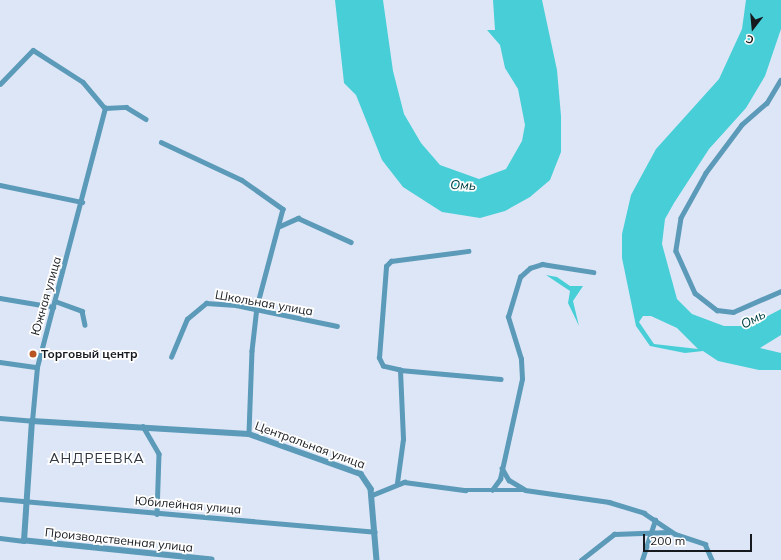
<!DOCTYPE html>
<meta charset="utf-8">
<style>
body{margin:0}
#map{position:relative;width:781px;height:560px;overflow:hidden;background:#dde6f6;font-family:Mulish,sans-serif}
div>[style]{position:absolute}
.water>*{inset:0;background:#48ced7}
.minor>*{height:4.5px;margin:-2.25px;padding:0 2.25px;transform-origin:2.25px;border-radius:2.25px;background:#5b9ab8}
.tertiary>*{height:5.5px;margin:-2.75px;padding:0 2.75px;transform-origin:2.75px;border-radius:2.75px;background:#5b9ab8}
.dots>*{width:11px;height:11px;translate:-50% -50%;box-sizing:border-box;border:2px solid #fff;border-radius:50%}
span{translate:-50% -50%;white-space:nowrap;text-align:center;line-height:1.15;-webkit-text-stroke:3.5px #fff;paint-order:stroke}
.street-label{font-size:12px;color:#16191e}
.poi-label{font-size:12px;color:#16191e;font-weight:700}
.left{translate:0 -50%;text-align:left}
.water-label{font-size:13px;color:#014145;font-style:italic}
.quarter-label{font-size:14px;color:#313944;letter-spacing:1px}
.north{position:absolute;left:733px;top:8px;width:40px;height:40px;-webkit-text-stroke:3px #fff;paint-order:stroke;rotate:196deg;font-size:11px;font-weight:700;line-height:16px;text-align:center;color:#16191e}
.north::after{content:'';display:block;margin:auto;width:14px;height:18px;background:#16191e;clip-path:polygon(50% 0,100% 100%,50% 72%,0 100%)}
.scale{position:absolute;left:643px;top:534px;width:109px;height:18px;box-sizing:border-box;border:2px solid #16191e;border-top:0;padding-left:5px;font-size:12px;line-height:14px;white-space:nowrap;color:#16191e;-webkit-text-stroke:3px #fff;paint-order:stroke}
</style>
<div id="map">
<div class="water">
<i style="clip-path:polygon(335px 0,383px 0,393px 71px,404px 114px,421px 143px,440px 165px,479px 179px,506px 169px,522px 141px,525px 125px,518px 89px,505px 68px,500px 45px,487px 30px,495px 30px,493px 0,542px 0,557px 70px,561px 116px,561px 152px,550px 180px,530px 197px,505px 211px,480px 218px,442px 212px,403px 187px,382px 160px,356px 95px,344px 83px)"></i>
<i style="clip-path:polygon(evenodd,746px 0,781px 0,781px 29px,765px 76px,746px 108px,709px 149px,674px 203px,665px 219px,662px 244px,677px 299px,692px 314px,724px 326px,749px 326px,781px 309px,781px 335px,760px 348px,781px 353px,781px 370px,759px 370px,718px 361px,703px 351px,685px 353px,650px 346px,636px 326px,622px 258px,622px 234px,631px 195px,656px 149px,719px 79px,742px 29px,746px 0,651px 316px,677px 328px,698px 349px,654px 344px,639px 322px,643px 316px,651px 316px)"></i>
<i style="clip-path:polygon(546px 275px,557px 277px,570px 286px,583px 286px,573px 301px,579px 326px,568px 303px,570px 291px)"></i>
</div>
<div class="minor">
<i style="left:781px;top:80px;width:27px;rotate:121deg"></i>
<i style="left:767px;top:103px;width:33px;rotate:139deg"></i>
<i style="left:742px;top:125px;width:60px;rotate:126.9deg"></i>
<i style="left:706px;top:173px;width:51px;rotate:119.1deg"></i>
<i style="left:681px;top:218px;width:33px;rotate:99deg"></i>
<i style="left:676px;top:251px;width:46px;rotate:65.7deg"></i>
<i style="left:695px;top:293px;width:28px;rotate:38deg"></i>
<i style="left:717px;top:310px;width:16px;rotate:7deg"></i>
<i style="left:733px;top:312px;width:52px;rotate:-23.6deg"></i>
<i style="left:0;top:84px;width:47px;rotate:-45.9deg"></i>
<i style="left:33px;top:50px;width:59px;rotate:32.6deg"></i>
<i style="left:83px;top:82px;width:34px;rotate:50deg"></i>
<i style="left:105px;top:108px;width:21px;rotate:-3deg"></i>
<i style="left:126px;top:107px;width:23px;rotate:31deg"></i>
<i style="left:161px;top:142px;width:89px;rotate:25.1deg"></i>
<i style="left:242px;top:180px;width:50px;rotate:35.3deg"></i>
<i style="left:283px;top:209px;width:101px;rotate:104.9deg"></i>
<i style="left:257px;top:307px;width:44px;rotate:96.5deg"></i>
<i style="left:252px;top:351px;width:83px;rotate:92.1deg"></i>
<i style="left:0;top:185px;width:84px;rotate:11.7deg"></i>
<i style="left:280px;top:226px;width:20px;rotate:-24deg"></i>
<i style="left:298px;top:218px;width:58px;rotate:24.4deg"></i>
<i style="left:0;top:298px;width:54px;rotate:9.6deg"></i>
<i style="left:55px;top:301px;width:29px;rotate:20deg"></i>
<i style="left:82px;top:311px;width:14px;rotate:78deg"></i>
<i style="left:171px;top:357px;width:41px;rotate:-67.2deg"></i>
<i style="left:187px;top:319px;width:25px;rotate:-40deg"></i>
<i style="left:206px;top:303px;width:30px;rotate:4deg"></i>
<i style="left:236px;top:305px;width:103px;rotate:11.7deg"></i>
<i style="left:0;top:362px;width:37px;rotate:8deg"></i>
<i style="left:400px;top:370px;width:17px;rotate:-167deg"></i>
<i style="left:383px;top:366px;width:9px;rotate:-117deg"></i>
<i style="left:379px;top:358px;width:92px;rotate:-85.6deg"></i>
<i style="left:386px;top:266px;width:7px;rotate:-45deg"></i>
<i style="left:391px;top:261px;width:78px;rotate:-7.4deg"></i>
<i style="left:400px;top:370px;width:101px;rotate:5.1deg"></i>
<i style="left:0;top:418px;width:32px;rotate:5deg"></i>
<i style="left:32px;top:421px;width:54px;rotate:-84.7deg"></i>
<i style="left:37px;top:367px;width:268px;rotate:-75.3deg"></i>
<i style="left:143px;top:426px;width:32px;rotate:60deg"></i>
<i style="left:159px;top:454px;width:60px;rotate:91.9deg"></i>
<i style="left:502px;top:468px;width:14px;rotate:60deg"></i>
<i style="left:509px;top:480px;width:17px;rotate:31deg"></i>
<i style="left:397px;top:483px;width:44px;rotate:-82.2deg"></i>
<i style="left:403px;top:439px;width:69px;rotate:-92.5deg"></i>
<i style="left:492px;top:490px;width:14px;rotate:-54deg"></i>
<i style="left:500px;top:479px;width:102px;rotate:-77.6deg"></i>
<i style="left:522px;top:379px;width:20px;rotate:-93deg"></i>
<i style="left:521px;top:359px;width:44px;rotate:-107.2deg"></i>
<i style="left:508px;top:317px;width:42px;rotate:-73.3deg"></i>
<i style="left:520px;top:277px;width:13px;rotate:-42deg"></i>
<i style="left:530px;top:268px;width:13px;rotate:-18deg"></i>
<i style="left:542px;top:264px;width:52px;rotate:8.9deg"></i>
<i style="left:372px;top:495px;width:35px;rotate:-22deg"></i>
<i style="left:404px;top:482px;width:62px;rotate:7.5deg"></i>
<i style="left:465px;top:490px;width:60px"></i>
<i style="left:525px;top:490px;width:85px;rotate:8.1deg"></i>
<i style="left:609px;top:502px;width:37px;rotate:17deg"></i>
<i style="left:644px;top:513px;width:37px;rotate:34deg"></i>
<i style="left:675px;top:534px;width:32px;rotate:18deg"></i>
<i style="left:705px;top:544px;width:17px;rotate:66deg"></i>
<i style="left:0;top:499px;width:376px;rotate:5deg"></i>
<i style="left:0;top:538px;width:24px;rotate:7deg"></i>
<i style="left:581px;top:560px;width:42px;rotate:-38.2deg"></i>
<i style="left:614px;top:534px;width:55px;rotate:-2.1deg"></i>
<i style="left:642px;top:560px;width:42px;rotate:-72deg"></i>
</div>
<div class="tertiary">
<i style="left:212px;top:560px;width:189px;rotate:-174.2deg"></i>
<i style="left:24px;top:541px;width:120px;rotate:-86.2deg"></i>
<i style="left:32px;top:421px;width:217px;rotate:3.4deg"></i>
<i style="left:249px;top:434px;width:119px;rotate:19.7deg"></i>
<i style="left:361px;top:474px;width:18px;rotate:56deg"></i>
<i style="left:371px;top:489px;width:71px;rotate:85.2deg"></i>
</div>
<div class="dots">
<i style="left:33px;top:354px;background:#b85422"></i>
</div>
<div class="street-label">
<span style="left:46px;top:296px;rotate:-74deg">Южная улица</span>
<span style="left:264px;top:303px;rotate:10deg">Школьная улица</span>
<span style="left:310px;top:445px;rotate:20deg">Центральная улица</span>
<span style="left:188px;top:505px;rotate:5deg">Юбилейная улица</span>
<span style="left:119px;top:540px;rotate:6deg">Производственная улица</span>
</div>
<div class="poi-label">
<span class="left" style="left:41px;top:354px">Торговый центр</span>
</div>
<div class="water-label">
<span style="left:463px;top:185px;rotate:2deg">Омь</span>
<span style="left:753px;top:319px;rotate:-28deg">Омь</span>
</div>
<div class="quarter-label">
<span style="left:97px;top:458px">АНДРЕЕВКА</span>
</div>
<div class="north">С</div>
<div class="scale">200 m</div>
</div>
